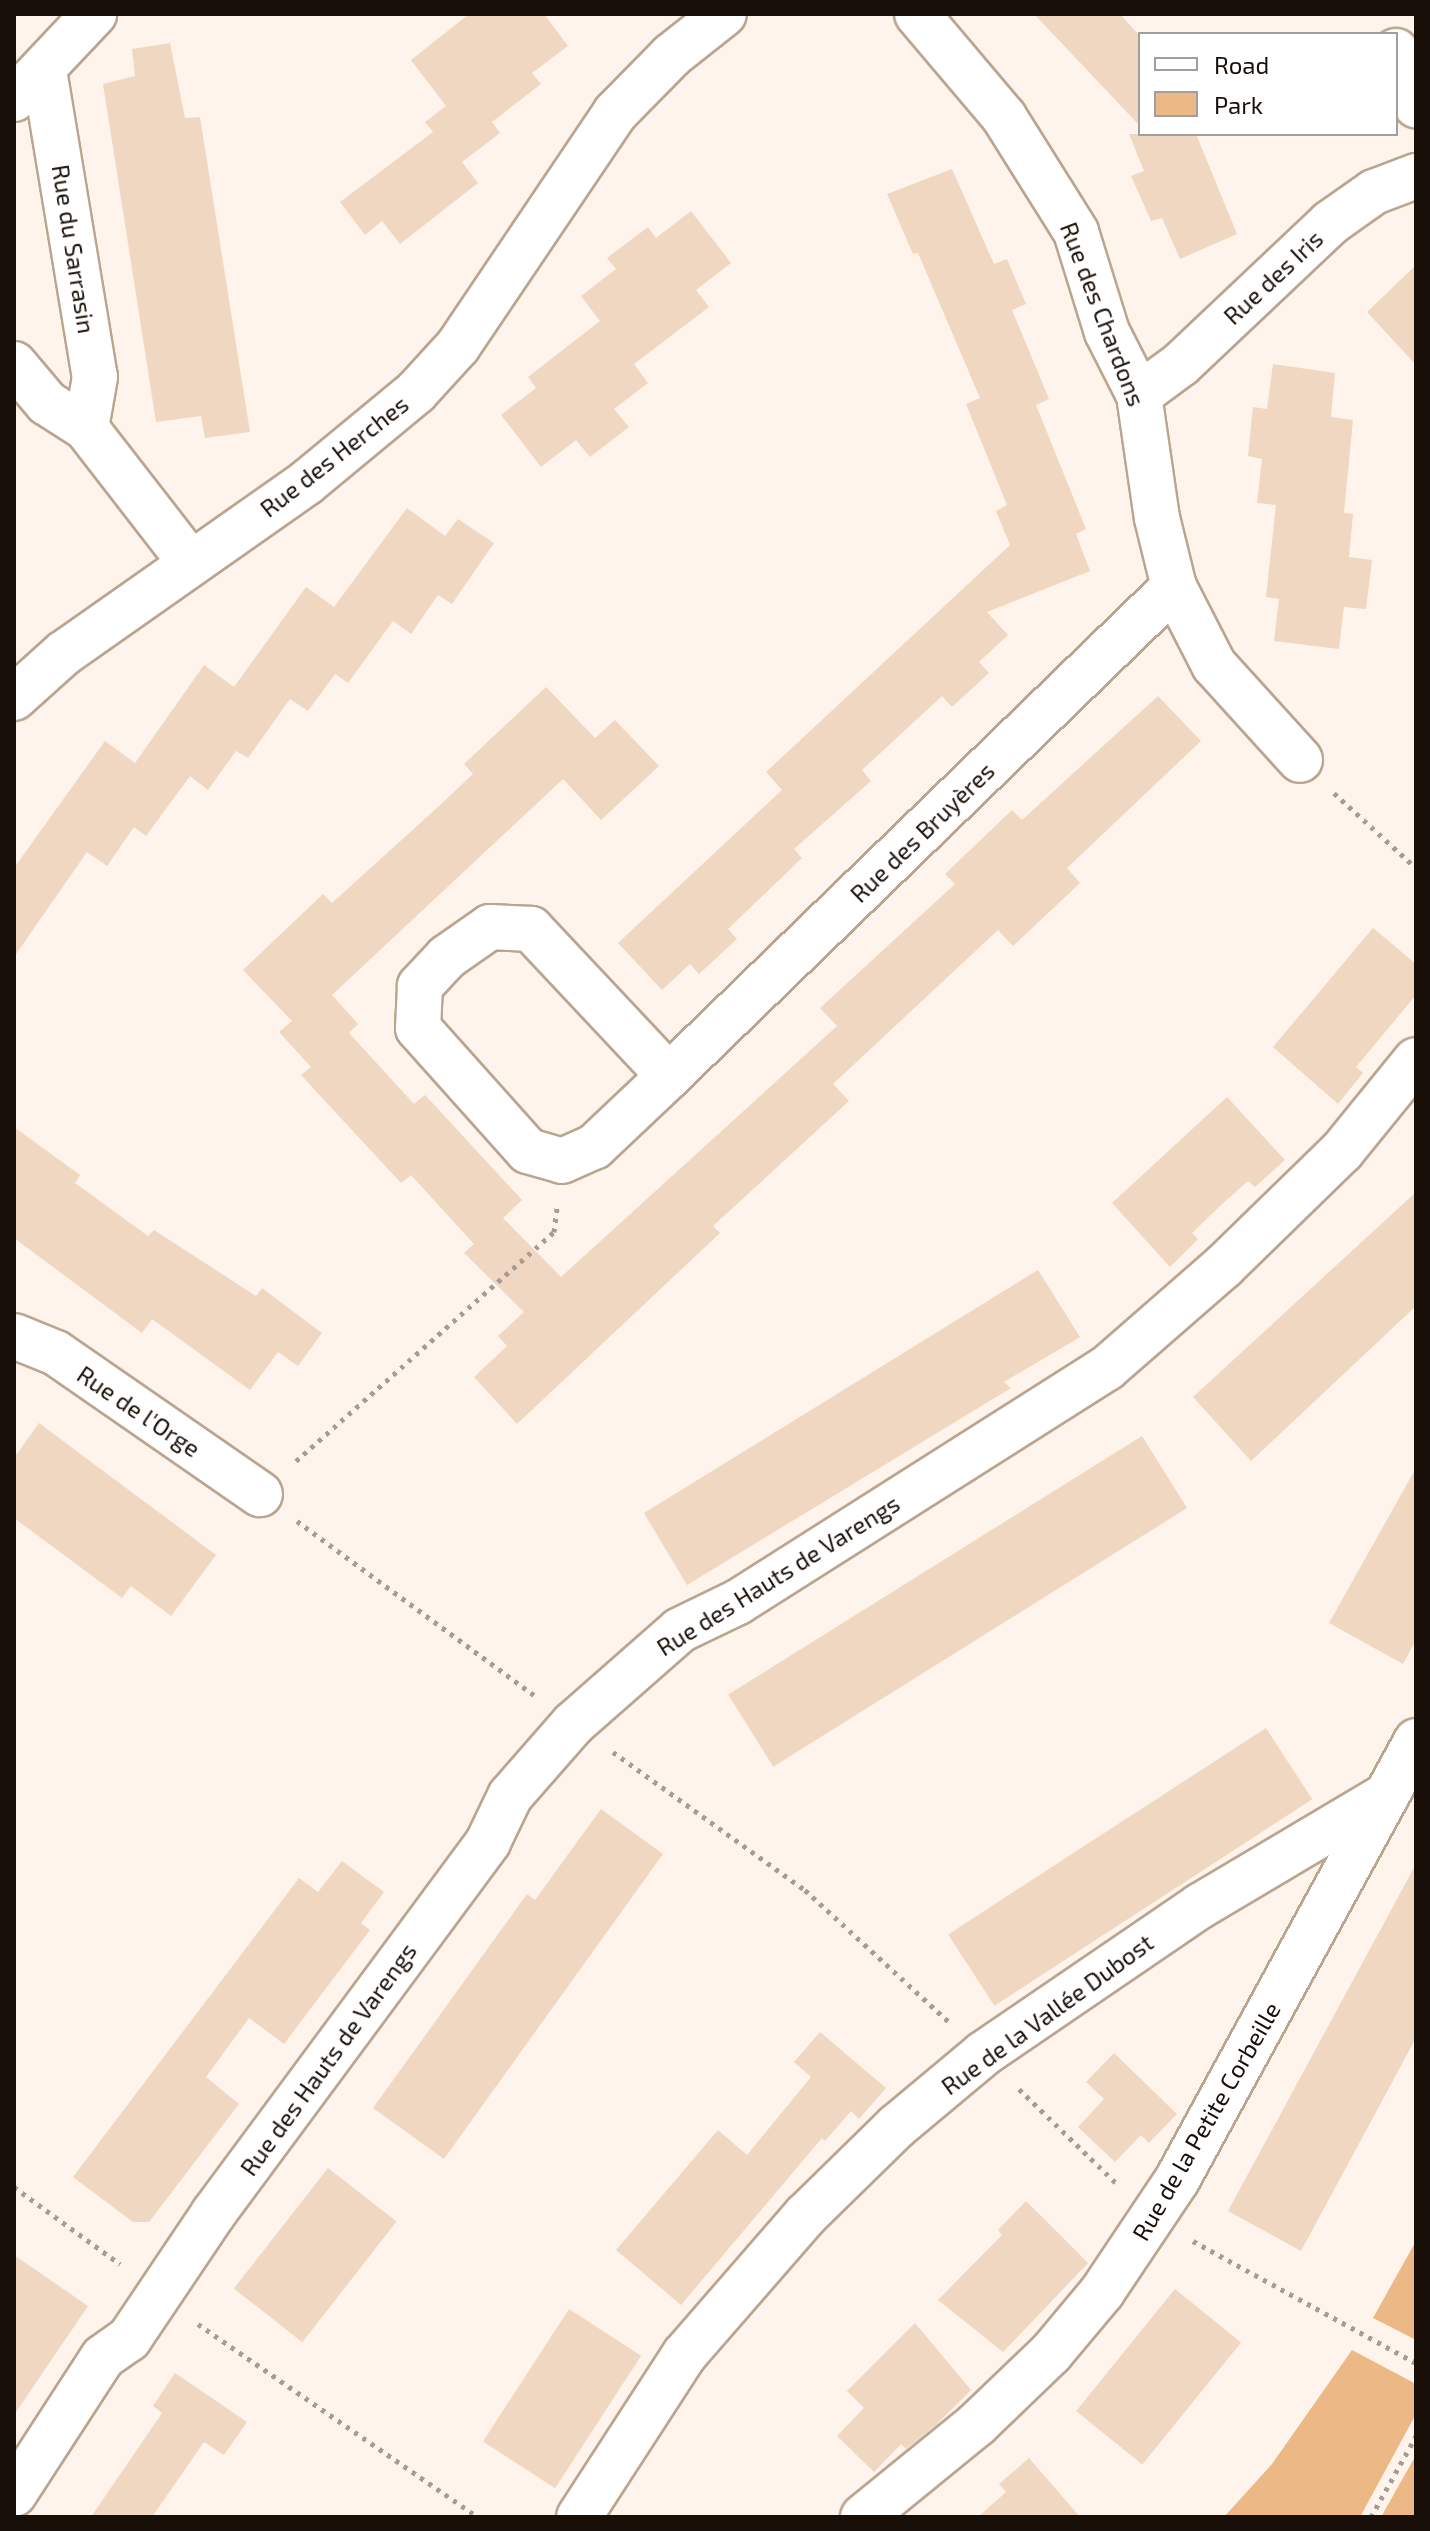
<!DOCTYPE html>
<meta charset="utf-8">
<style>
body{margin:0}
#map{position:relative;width:1430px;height:2531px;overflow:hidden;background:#fef4eb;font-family:"Exo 2",sans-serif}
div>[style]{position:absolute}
.green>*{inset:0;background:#ebb886}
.building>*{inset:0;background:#efd7c1;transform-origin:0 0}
.path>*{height:5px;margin-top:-2.5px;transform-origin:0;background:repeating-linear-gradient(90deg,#a69c94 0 4px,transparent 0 10px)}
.roads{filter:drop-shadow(2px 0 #bba58f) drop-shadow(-2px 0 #bba58f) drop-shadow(0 2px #bba58f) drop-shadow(0 -2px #bba58f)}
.street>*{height:44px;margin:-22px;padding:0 22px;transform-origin:22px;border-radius:22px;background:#fff}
span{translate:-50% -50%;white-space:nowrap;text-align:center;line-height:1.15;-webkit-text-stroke:6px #fff;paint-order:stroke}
.street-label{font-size:24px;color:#181008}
.frame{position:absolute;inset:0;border:16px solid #181008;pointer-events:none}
.legend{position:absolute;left:1138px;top:32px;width:260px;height:104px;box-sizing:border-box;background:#fff;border:2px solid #a39f9c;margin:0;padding:10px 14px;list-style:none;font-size:24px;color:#181008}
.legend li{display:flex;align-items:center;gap:16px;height:40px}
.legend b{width:40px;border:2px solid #a39f9c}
</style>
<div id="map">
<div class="green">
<i style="clip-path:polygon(1416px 2241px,1416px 2340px,1373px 2318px)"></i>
<i style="clip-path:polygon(1352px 2350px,1416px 2384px,1416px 2414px,1360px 2517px,1224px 2517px,1272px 2464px)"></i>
<i style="clip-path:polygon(1416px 2455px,1416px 2517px,1381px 2517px)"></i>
</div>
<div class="building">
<i style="clip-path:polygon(469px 14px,544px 14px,568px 46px,532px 73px,541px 84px,492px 122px,500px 133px,462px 162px,478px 183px,400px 244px,382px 221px,365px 235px,340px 202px,433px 132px,425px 122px,446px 106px,411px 60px)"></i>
<i style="clip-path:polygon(1034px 14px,1120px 14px,1140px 36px,1140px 126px)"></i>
<i style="clip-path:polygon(170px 43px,185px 118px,200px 117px,250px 432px,205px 438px,201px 416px,156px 422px,103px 84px,135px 76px,132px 49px)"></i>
<i style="clip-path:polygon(1129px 134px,1196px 134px,1237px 234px,1180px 259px,1162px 218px,1151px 221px,1131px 176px,1144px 171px)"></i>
<i style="clip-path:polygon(952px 169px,994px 264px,1007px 259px,1026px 304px,1012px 310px,1049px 399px,1036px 405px,1086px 529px,1076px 534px,1090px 571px,987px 612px,1008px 635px,979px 662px,989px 673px,952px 707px,942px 696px,862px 770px,871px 781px,794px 849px,802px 858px,728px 929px,737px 939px,699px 974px,690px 964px,662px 990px,618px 943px,782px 790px,766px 772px,1010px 545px,996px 511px,1007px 505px,966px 404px,980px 398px,918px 253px,913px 254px,887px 194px)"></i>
<i style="clip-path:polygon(691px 211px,731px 263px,696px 290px,709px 307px,634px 364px,648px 383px,614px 409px,629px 427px,590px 457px,576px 440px,541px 467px,501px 415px,536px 388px,528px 377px,600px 321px,581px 296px,616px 269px,607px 258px,648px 227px,656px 238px)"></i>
<i style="clip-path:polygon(1416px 265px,1416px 365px,1367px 312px)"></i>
<i style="clip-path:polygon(1273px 364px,1335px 373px,1331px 417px,1353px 420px,1344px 513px,1353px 514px,1349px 557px,1372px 560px,1366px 609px,1344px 607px,1339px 649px,1274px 641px,1279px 599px,1266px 597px,1276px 505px,1257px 503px,1262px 459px,1248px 456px,1253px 407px,1267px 409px)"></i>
<i style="clip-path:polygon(407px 508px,445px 536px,458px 519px,494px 543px,452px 604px,438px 595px,411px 634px,393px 621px,348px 683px,335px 674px,308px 711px,290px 699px,248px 758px,236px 751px,208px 790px,190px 776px,146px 836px,134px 827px,107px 866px,87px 852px,14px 957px,14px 868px,105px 741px,135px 763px,204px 665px,234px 687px,306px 587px,334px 607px)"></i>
<i style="clip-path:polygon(546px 687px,595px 738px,615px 720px,659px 766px,601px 820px,563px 779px,332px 995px,358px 1024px,349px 1033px,414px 1104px,425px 1095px,522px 1200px,503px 1218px,561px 1277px,837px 1026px,820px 1008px,955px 884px,945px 874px,1012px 810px,1022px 820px,1158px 696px,1201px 741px,1067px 868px,1080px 883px,1013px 946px,998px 930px,833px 1084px,849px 1101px,713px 1226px,720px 1233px,517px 1424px,474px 1377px,507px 1346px,498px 1336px,524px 1312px,464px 1253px,474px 1244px,411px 1175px,401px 1183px,301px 1075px,311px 1067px,279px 1032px,292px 1021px,243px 970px,323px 894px,332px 903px,439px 806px,473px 774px,464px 764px)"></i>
<i style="clip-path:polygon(1373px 928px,1416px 964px,1416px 995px,1356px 1067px,1363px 1073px,1338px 1104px,1273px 1047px)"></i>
<i style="clip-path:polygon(1227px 1097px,1285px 1160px,1255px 1187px,1248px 1181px,1220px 1206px,1192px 1233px,1198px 1239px,1170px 1267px,1112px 1203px)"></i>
<i style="clip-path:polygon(14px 1127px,80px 1175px,75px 1183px,148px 1236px,154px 1230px,256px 1296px,262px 1288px,322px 1333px,298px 1366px,278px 1352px,250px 1390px,152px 1319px,142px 1333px,14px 1238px)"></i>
<i style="clip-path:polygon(1416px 1192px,1416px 1306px,1251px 1461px,1193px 1397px)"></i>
<i style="clip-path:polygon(1038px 1270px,1080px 1337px,1004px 1382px,1011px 1388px,687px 1585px,644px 1513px)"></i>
<i style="clip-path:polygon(39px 1423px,216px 1555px,171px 1616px,131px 1586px,122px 1598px,14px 1518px,14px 1458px)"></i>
<i style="left:1142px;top:1436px;width:85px;height:488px;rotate:58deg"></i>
<i style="clip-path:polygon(1416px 1468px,1416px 1640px,1403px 1664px,1329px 1623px)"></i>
<i style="left:1266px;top:1728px;width:85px;height:379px;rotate:57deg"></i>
<i style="clip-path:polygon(601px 1809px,663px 1854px,444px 2159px,373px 2108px,527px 1894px,535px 1900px)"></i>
<i style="clip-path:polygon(342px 1861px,384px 1892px,361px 1923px,370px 1930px,284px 2044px,249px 2018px,206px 2077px,239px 2104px,149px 2222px,133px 2222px,73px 2177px,299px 1878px,318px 1892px)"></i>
<i style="clip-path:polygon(1416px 1864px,1416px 2038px,1301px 2251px,1228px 2211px)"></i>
<i style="clip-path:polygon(820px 2032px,886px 2088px,859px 2119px,851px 2111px,825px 2141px,822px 2138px,681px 2305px,616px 2250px,718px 2130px,747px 2155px,811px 2077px,794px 2062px)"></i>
<i style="clip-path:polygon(1114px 2053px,1177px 2114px,1149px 2143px,1141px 2135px,1115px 2162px,1078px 2127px,1104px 2099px,1086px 2082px)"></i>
<i style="left:328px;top:2168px;width:87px;height:153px;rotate:38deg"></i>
<i style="clip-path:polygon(1026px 2201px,1088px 2263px,1003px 2352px,938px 2300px,1002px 2235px,998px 2230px)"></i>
<i style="clip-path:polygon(14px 2255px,88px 2306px,14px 2415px)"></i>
<i style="left:1175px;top:2289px;width:85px;height:157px;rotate:39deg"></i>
<i style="left:569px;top:2309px;width:86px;height:158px;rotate:33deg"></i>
<i style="clip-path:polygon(915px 2323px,971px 2390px,937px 2424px,906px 2449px,901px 2444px,874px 2472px,837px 2436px,864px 2408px,847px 2391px)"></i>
<i style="clip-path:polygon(175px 2373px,247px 2422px,224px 2455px,204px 2442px,152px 2517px,91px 2517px,162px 2413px,153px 2406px)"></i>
<i style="clip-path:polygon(1029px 2458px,1080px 2517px,978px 2517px,1006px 2492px,999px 2484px)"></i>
</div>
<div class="path">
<i style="left:1334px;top:793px;width:111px;rotate:42.4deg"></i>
<i style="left:296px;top:1461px;width:345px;rotate:-41.6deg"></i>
<i style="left:554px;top:1232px;width:25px;rotate:-83deg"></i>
<i style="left:297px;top:1521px;width:294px;rotate:36.3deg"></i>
<i style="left:613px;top:1752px;width:236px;rotate:35.7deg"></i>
<i style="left:805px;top:1890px;width:194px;rotate:42.5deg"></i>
<i style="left:1019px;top:2089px;width:138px;rotate:44.1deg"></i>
<i style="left:14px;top:2187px;width:131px;rotate:36deg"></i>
<i style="left:1193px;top:2241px;width:254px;rotate:28.7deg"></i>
<i style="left:198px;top:2324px;width:340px;rotate:34.6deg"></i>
<i style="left:1371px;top:2517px;width:93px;rotate:-60.9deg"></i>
</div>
<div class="roads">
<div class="street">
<i style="left:917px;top:14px;width:135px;rotate:49.8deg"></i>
<i style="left:1004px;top:117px;width:136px;rotate:57.9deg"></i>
<i style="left:1076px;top:232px;width:105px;rotate:72.8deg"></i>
<i style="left:1107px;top:332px;width:71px;rotate:63.1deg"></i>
<i style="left:1139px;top:395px;width:124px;rotate:81.7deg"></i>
<i style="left:1157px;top:518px;width:71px;rotate:76.2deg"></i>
<i style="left:1174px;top:587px;width:88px;rotate:62.9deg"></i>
<i style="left:1214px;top:665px;width:128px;rotate:47.8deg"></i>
<i style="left:1396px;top:51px;width:58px;rotate:69.7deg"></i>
<i style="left:44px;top:70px;width:311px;rotate:80.6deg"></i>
<i style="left:95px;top:377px;width:52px;rotate:100deg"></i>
<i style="left:14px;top:99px;width:117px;rotate:-46.7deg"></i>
<i style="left:14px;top:364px;width:51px;rotate:49.8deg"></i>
<i style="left:47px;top:403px;width:46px;rotate:32.7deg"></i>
<i style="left:86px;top:428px;width:170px;rotate:52.2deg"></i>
<i style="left:1139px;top:395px;width:52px;rotate:-36.4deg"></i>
<i style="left:1181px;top:364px;width:205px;rotate:-43.4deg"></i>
<i style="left:1330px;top:223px;width:54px;rotate:-35.2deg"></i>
<i style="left:1374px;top:192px;width:45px;rotate:-20.9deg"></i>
<i style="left:14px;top:698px;width:67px;rotate:-42deg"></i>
<i style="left:64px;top:653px;width:296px;rotate:-35.1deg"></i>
<i style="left:306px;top:483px;width:143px;rotate:-39.6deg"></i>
<i style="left:416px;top:392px;width:62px;rotate:-47.6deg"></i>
<i style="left:458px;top:346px;width:281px;rotate:-56deg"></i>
<i style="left:615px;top:113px;width:81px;rotate:-45.5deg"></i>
<i style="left:672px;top:55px;width:66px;rotate:-38.3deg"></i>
<i style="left:669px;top:1076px;width:202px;rotate:-133.2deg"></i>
<i style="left:531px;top:929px;width:41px;rotate:-177.2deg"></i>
<i style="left:490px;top:927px;width:52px;rotate:145.1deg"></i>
<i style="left:447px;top:957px;width:40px;rotate:133deg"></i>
<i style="left:420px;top:986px;width:42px;rotate:92.7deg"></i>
<i style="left:418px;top:1028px;width:165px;rotate:48.2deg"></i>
<i style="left:528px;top:1151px;width:35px;rotate:16deg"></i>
<i style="left:562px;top:1161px;width:35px;rotate:-24deg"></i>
<i style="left:594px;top:1147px;width:103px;rotate:-43.4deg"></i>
<i style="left:669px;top:1076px;width:703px;rotate:-44.08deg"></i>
<i style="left:14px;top:1336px;width:45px;rotate:22deg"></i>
<i style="left:56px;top:1353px;width:248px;rotate:34.7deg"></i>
<i style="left:14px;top:2494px;width:163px;rotate:-57deg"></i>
<i style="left:103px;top:2357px;width:32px;rotate:-35deg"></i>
<i style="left:129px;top:2339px;width:151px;rotate:-56.1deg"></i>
<i style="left:213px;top:2214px;width:463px;rotate:-53.5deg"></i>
<i style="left:488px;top:1842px;width:51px;rotate:-64.4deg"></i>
<i style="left:510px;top:1796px;width:96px;rotate:-48.8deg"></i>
<i style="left:573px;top:1724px;width:142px;rotate:-41.3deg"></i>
<i style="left:680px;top:1630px;width:64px;rotate:-25.8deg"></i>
<i style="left:738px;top:1602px;width:437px;rotate:-32.4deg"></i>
<i style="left:1107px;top:1368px;width:155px;rotate:-41.1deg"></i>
<i style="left:1224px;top:1266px;width:165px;rotate:-44.3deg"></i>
<i style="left:1342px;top:1151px;width:117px;rotate:-50.9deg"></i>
<i style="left:579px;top:2517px;width:194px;rotate:-57deg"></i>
<i style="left:685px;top:2354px;width:184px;rotate:-49deg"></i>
<i style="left:806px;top:2215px;width:127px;rotate:-44.4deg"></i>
<i style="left:897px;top:2126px;width:112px;rotate:-39.9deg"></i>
<i style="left:983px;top:2054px;width:263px;rotate:-34.3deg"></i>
<i style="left:1200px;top:1906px;width:217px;rotate:-30.7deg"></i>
<i style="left:863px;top:2517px;width:147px;rotate:-39.2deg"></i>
<i style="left:977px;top:2424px;width:103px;rotate:-43.8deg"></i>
<i style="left:1051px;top:2353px;width:80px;rotate:-50.1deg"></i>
<i style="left:1102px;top:2292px;width:135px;rotate:-56.2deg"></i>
<i style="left:1177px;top:2180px;width:500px;rotate:-61.4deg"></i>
</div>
</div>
<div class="street-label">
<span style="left:74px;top:249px;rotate:81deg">Rue du Sarrasin</span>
<span style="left:1273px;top:277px;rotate:-43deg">Rue des Iris</span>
<span style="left:1103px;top:314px;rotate:69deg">Rue des Chardons</span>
<span style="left:334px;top:456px;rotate:-38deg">Rue des Herches</span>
<span style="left:922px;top:832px;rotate:-44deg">Rue des Bruyères</span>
<span style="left:139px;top:1411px;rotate:34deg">Rue de l'Orge</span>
<span style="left:778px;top:1575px;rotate:-32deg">Rue des Hauts de Varengs</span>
<span style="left:1047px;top:2014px;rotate:-36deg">Rue de la Vallée Dubost</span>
<span style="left:328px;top:2059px;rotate:-54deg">Rue des Hauts de Varengs</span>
<span style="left:1206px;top:2121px;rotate:-60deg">Rue de la Petite Corbeille</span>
</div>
<div class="frame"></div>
<ul class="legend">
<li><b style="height:10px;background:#fff"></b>Road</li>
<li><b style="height:22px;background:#ebb886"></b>Park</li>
</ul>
</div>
